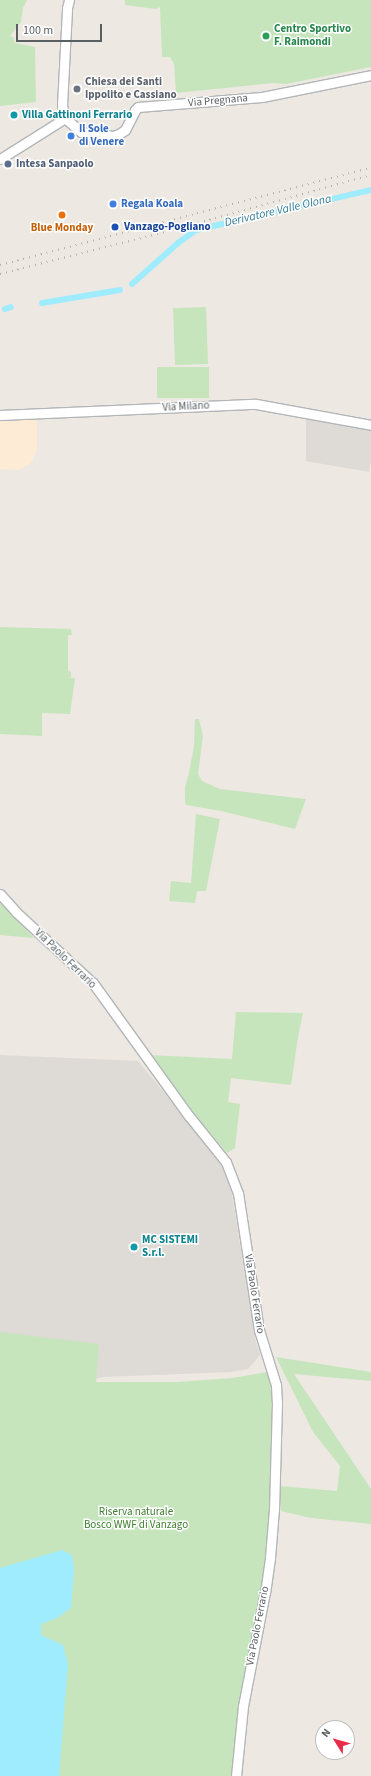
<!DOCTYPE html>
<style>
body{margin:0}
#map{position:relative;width:371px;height:1776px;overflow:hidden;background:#ede8e1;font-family:"Source Sans 3",sans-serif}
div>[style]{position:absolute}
.commercial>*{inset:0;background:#feebd5}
.industrial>*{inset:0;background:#dedad6}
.green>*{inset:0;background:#c7e5bd;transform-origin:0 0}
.water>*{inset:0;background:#9fecff}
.canal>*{height:6px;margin:-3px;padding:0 3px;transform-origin:3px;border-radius:3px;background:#9fecff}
.roads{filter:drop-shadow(1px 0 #b2b6b9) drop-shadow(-1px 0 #b2b6b9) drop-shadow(0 1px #b2b6b9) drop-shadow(0 -1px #b2b6b9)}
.minor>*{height:9px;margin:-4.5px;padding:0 4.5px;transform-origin:4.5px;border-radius:4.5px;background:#fff}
.rail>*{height:1.5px;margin-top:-0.75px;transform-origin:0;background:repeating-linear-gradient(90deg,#b1b2b2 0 1px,transparent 0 6px)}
.dots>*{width:11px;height:11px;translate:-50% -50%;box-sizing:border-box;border:2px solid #fff;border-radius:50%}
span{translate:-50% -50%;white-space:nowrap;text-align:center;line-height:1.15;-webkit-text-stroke:3px #fff;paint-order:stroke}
.leisure-label{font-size:11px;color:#27864d;font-weight:700}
.left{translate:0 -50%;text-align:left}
.worship-label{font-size:11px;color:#5b616d;font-weight:700}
.street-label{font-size:11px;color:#5a6062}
.culture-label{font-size:11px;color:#0d838f;font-weight:700}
.shop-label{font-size:11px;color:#366cbe;font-weight:700}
.service-label{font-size:11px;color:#4e5e75;font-weight:700}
.transit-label{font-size:11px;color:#164399;font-weight:700}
.food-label{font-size:11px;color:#c56008;font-weight:700}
.park-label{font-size:11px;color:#418033}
.water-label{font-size:12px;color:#357c96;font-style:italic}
.north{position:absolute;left:315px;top:1720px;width:40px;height:40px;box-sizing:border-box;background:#fff;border:1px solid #bdbfc0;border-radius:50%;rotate:307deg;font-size:11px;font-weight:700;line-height:16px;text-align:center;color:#5a6062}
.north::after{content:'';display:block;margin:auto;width:14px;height:18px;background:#e92b49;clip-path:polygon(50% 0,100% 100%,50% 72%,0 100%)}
.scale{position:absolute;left:16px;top:24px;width:86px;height:18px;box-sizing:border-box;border:2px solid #5a6062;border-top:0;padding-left:5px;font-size:12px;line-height:14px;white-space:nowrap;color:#5a6062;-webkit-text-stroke:3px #fff;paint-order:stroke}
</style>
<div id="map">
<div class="commercial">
<i style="clip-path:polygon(37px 416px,37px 449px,31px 463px,18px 470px,0 469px,0 418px)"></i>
</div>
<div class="industrial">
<i style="clip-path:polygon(306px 415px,371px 428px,371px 460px,369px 472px,306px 461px)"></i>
<i style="clip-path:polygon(0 1055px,138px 1061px,220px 1160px,231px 1189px,256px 1343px,260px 1355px,248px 1369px,231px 1372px,104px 1377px,93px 1379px,0 1334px)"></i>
</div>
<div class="green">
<i style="clip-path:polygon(0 0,27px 0,23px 8px,21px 22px,10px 36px,13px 37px,15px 43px,35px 47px,36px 102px,0 106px)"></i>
<i style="clip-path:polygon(125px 0,371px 0,371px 67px,286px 84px,273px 83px,176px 93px,174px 64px,170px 57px,162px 57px,160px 7px,156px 9px,125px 5px)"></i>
<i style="left:206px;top:307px;width:57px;height:33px;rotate:88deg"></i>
<i style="left:209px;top:367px;width:31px;height:52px;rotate:90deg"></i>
<i style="clip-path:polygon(0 627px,71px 629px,72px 635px,68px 635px,68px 671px,71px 672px,71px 677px,65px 677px,75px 678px,70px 714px,42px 713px,42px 736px,0 734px)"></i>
<i style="clip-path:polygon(195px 719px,199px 719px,203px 736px,198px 774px,202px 781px,220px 789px,306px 799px,295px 829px,221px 811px,186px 805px,185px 802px,185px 787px,189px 773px,194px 746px)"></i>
<i style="clip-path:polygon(196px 814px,220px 819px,206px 891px,197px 891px,195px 903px,169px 901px,171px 881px,191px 883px)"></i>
<i style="clip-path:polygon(0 903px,34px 938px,0 935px)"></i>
<i style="clip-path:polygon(236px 1012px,303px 1013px,298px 1037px,291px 1085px,231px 1078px,228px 1102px,240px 1104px,235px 1148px,227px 1153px,187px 1106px,150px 1055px,232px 1059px)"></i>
<i style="clip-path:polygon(0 1332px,99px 1344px,96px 1382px,177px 1382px,232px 1378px,273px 1371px,274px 1511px,235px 1776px,0 1776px)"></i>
<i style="clip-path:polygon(276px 1357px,371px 1372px,371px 1381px,294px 1374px,371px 1489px,371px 1524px,311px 1518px,281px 1511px,280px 1486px,337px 1491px,340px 1466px,313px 1432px)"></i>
</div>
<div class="water">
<i style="clip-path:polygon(62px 1550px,72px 1555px,74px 1569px,71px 1608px,57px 1618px,41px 1624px,41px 1635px,63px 1645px,68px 1664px,59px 1776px,0 1776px,0 1568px)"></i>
</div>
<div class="canal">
<i style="left:132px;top:284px;width:62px;rotate:-41.7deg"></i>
<i style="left:178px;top:243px;width:22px;rotate:-36deg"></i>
<i style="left:196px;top:230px;width:180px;rotate:-12.9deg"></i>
<i style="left:42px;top:303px;width:79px;rotate:-9.5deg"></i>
<i style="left:5px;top:309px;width:6px;rotate:-18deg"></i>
</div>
<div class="roads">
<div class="minor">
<i style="left:65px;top:118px;width:21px;rotate:41deg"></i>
<i style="left:81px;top:132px;width:32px;rotate:7deg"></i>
<i style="left:113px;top:136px;width:6px;rotate:-18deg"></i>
<i style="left:119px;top:134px;width:7px;rotate:-34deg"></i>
<i style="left:125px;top:130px;width:22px;rotate:-63deg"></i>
<i style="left:135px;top:110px;width:4px;rotate:-45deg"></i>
<i style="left:138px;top:107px;width:124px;rotate:-4.6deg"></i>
<i style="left:262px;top:97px;width:111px;rotate:-11.4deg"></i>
<i style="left:65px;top:118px;width:13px;rotate:-103deg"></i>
<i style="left:62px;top:105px;width:97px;rotate:-87deg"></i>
<i style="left:67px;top:8px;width:8px;rotate:-76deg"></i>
<i style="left:0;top:159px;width:77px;rotate:-32.2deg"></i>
<i style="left:0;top:415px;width:256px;rotate:-2.5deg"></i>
<i style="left:256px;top:404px;width:117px;rotate:10.3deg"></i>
<i style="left:0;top:894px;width:24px;rotate:48deg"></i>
<i style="left:16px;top:912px;width:105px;rotate:42.7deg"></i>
<i style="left:93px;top:983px;width:164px;rotate:54.2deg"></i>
<i style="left:189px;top:1116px;width:59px;rotate:51.2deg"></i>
<i style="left:226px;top:1162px;width:33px;rotate:69deg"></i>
<i style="left:238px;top:1193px;width:139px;rotate:81.3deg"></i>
<i style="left:259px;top:1330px;width:58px;rotate:72.8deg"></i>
<i style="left:276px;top:1385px;width:18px;rotate:87deg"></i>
<i style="left:277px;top:1403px;width:106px;rotate:91.6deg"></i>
<i style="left:274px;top:1509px;width:49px;rotate:94.7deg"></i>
<i style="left:270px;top:1558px;width:34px;rotate:98deg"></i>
<i style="left:265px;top:1592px;width:116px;rotate:100.9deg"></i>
<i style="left:243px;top:1706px;width:70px;rotate:95.7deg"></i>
</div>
</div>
<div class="rail">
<i style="left:0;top:265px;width:383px;rotate:-14.7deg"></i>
<i style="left:0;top:274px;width:174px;rotate:-14.3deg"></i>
<i style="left:169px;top:231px;width:210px;rotate:-15.5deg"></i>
</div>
<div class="dots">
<i style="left:266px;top:36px;background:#2e9e5b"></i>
<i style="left:77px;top:89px;background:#6b7280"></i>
<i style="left:14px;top:115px;background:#0f9aa8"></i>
<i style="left:71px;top:136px;background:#3f7fe0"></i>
<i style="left:8px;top:164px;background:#5c6f8a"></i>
<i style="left:113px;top:204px;background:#3f7fe0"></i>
<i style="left:62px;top:215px;background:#e8710a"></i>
<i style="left:115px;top:227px;background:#1a4fb4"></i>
<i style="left:134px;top:1247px;background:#0f9aa8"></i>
</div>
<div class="leisure-label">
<span class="left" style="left:274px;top:36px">Centro Sportivo<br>F. Raimondi</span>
</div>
<div class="worship-label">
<span class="left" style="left:85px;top:89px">Chiesa dei Santi<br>Ippolito e Cassiano</span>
</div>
<div class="street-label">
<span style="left:218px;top:101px;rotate:-5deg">Via Pregnana</span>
<span style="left:186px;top:407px;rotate:-3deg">Via Milano</span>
<span style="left:65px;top:959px;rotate:44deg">Via Paolo Ferrario</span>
<span style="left:254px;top:1294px;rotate:81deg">Via Paolo Ferrario</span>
<span style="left:258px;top:1626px;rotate:-79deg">Via Paolo Ferrario</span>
</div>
<div class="culture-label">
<span class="left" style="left:22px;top:115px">Villa Gattinoni Ferrario</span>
<span class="left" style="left:142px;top:1247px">MC SISTEMI<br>S.r.l.</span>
</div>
<div class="shop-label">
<span class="left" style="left:79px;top:136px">Il Sole<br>di Venere</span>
<span class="left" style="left:121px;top:204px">Regala Koala</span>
</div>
<div class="service-label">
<span class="left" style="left:16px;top:164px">Intesa Sanpaolo</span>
</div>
<div class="transit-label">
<span class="left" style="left:124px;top:227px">Vanzago-Pogliano</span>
</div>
<div class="food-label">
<span style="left:62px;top:228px">Blue Monday</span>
</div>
<div class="park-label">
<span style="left:136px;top:1519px">Riserva naturale<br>Bosco WWF di Vanzago</span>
</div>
<div class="water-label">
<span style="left:278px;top:211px;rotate:-13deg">Derivatore Valle Olona</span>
</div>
<div class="north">N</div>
<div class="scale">100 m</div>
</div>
